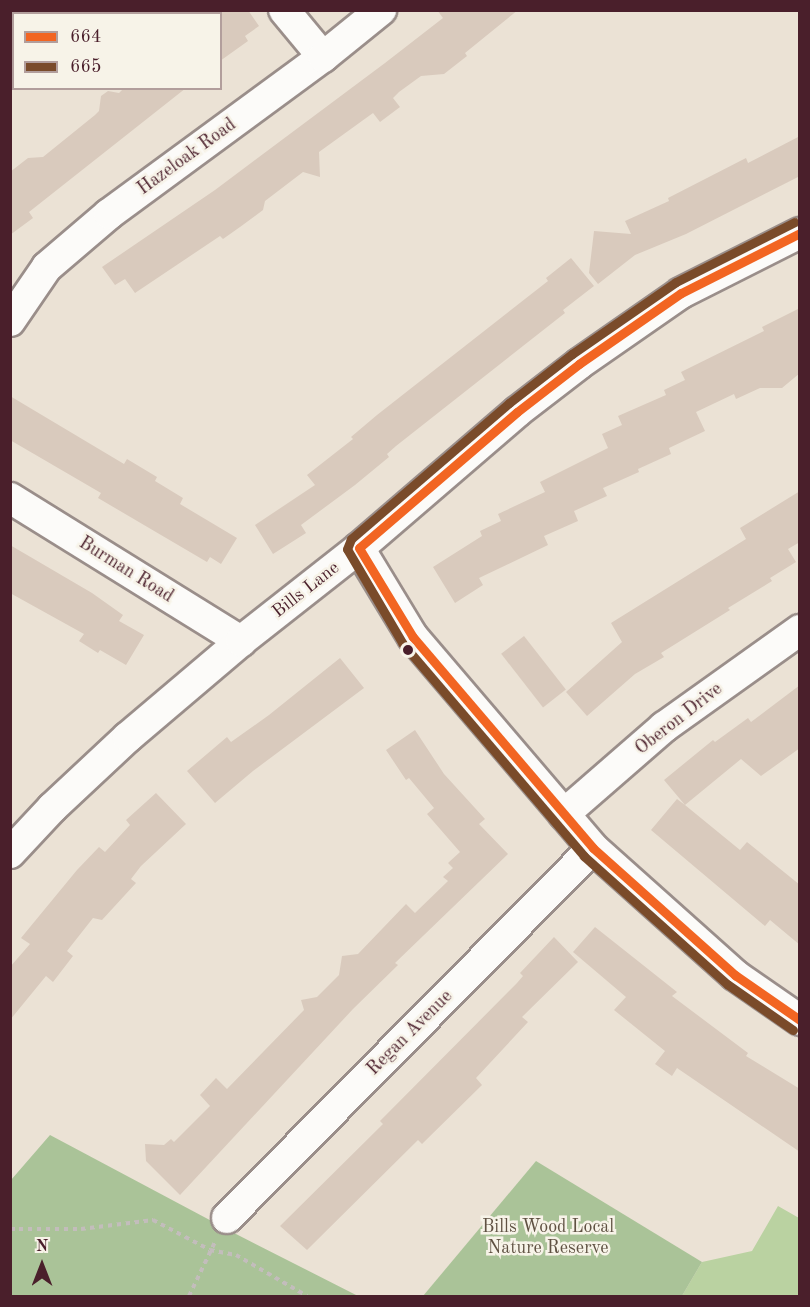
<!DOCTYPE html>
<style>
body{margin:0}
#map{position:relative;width:810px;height:1307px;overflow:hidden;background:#ebe2d5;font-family:"Old Standard TT",serif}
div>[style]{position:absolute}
.green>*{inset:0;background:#bad2a1}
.forest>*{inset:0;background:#aac398}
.building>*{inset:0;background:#d9cabd;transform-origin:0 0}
.path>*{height:4px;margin-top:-2px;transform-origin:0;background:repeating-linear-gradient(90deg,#c3bdbc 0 4.5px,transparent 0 9px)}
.roads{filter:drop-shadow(2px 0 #9a8e8a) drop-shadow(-2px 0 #9a8e8a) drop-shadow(0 2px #9a8e8a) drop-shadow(0 -2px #9a8e8a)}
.minor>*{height:30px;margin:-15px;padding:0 15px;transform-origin:15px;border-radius:15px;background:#fcfbf9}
.bus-1>*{height:9px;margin:-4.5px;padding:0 4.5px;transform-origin:4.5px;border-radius:4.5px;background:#f26522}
.bus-2>*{height:9px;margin:-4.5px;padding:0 4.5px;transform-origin:4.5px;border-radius:4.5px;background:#7a4b2a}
.dots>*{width:16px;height:16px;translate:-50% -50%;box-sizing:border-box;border:3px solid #f7f3e8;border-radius:50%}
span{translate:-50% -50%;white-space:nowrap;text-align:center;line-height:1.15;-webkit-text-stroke:5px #f7f3e8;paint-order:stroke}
.street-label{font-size:18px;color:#4a1f2b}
.park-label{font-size:18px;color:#5f5142}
.frame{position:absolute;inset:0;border:12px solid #4a1f2b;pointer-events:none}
.legend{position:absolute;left:12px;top:12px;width:210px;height:78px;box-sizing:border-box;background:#f7f3e8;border:2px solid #b29e9c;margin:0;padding:8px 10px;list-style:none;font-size:18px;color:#4a1f2b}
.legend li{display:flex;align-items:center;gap:12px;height:30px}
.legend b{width:30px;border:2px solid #b29e9c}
.north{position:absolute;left:12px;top:1235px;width:60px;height:60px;-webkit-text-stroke:4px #f7f3e8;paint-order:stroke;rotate:0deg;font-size:16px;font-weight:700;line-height:24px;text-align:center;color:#4a1f2b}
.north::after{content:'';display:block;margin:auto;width:21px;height:27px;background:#4a1f2b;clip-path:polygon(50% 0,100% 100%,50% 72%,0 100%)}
</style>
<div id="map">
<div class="green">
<i style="clip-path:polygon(778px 1206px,799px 1218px,799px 1296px,682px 1296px,702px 1262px,752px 1251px)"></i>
</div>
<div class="forest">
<i style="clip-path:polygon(50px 1135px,236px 1234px,358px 1296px,11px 1296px,11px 1180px)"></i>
<i style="clip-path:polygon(536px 1161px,702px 1262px,682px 1296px,423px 1296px)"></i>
</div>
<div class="building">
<i style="clip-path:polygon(220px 10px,248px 10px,259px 26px,245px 36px,248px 41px,220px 61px)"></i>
<i style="clip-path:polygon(437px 10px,518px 10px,465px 53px,467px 56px,444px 74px,421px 76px,399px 92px,393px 98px,400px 107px,380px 122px,373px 113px,319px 152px,320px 177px,303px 172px,265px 201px,263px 210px,240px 227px,223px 239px,220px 236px,135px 293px,125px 279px,115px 285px,102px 267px,215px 190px,385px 63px,443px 18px)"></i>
<i style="clip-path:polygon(124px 88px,186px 88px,29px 212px,33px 218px,10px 235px,10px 172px,28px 158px,43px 157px,95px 115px,99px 111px,101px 96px,108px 91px,119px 93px)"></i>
<i style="clip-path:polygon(800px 136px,800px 176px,686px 234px,635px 255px,598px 284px,589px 273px,594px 231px,631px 234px,625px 221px,669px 201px,668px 198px,746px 158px,748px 163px)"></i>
<i style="clip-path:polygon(571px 258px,594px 286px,563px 310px,565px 313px,396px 446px,387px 454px,389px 457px,355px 485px,301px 525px,306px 533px,273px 554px,255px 525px,315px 485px,307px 475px,353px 439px,351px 437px,377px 415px,548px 281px,546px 278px)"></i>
<i style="clip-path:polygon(800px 308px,800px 373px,782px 388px,760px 388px,736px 399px,734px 394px,696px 412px,705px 431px,669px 448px,671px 454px,638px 469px,639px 472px,603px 488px,607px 496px,574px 511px,578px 521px,544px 536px,548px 545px,479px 578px,483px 585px,455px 603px,433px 567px,482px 536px,480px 531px,501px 521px,498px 514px,545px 492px,540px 482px,608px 448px,602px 434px,622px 425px,618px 416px,666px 395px,664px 390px,685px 380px,681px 372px,764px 331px,762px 327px)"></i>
<i style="clip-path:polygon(10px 396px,124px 464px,127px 459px,157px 477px,155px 481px,183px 498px,180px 504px,237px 538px,221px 564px,210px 557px,207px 562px,161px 535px,98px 498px,101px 493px,10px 440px)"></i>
<i style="clip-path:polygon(800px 491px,800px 542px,788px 549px,796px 562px,770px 578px,772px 581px,728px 608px,730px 610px,661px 653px,664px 657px,635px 674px,587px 716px,566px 692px,622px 642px,611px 623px,746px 539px,740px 528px)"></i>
<i style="clip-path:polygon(10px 545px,92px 593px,123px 615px,119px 621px,144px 635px,126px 665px,100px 650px,98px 653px,79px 641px,84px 634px,10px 593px)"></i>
<i style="left:524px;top:636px;width:68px;height:29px;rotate:52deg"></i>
<i style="clip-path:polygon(340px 658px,364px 688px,253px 771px,215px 803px,187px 771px,227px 737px,231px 742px,269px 715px)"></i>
<i style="clip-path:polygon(800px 685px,800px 748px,761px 776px,741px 759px,685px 805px,740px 850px,747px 842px,800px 885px,800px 945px,770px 920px,765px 926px,651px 830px,677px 799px,685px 805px,664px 780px,713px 740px,715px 742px,748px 718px,751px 722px)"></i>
<i style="clip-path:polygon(415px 730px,444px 774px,485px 819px,479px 824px,508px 854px,395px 963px,398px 965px,353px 1009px,180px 1195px,146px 1161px,145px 1144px,164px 1145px,171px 1139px,174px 1142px,210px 1106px,200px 1095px,216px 1078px,227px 1089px,304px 1010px,301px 1000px,317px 997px,339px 975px,342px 956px,358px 954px,406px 904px,415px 913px,448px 881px,443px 877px,453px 868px,448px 863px,460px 852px,427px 814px,434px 808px,409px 778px,406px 780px,386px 750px)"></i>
<i style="clip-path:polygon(156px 793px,186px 824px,141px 866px,131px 879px,136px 883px,102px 920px,93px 918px,67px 951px,73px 956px,53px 982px,46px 976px,10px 1020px,10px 967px,30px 944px,21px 938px,77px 870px,99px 847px,105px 852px,130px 825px,126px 820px)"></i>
<i style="clip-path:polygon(595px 927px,677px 992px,672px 996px,748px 1053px,746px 1056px,800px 1089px,800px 1152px,677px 1068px,672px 1076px,655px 1064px,665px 1051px,614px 1010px,626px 997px,573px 952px)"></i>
<i style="clip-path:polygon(554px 937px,578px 962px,522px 1017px,528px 1022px,476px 1078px,482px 1085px,422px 1144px,418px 1140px,307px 1250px,280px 1226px,383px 1124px,380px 1121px,517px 983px,523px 976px,520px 973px)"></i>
</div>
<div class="path">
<i style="left:10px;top:1229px;width:71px"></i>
<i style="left:81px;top:1229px;width:73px;rotate:-7.1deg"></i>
<i style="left:153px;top:1220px;width:64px;rotate:27.8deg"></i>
<i style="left:210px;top:1250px;width:26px;rotate:11deg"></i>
<i style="left:236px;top:1255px;width:82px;rotate:30deg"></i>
<i style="left:189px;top:1296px;width:62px;rotate:-64.3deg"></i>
</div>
<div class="roads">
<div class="minor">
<i style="left:284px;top:10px;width:61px;rotate:50.3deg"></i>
<i style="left:10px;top:321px;width:65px;rotate:-55.6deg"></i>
<i style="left:47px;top:267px;width:82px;rotate:-40.5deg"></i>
<i style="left:109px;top:214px;width:265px;rotate:-36.3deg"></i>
<i style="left:323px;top:57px;width:75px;rotate:-39deg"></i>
<i style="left:10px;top:498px;width:272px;rotate:31.8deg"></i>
<i style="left:359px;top:548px;width:104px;rotate:58.8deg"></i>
<i style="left:413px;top:637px;width:277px;rotate:49.5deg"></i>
<i style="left:593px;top:848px;width:191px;rotate:41.8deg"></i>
<i style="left:735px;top:975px;width:79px;rotate:34.7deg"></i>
<i style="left:564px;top:814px;width:133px;rotate:-41deg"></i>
<i style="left:664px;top:727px;width:167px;rotate:-35.5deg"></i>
<i style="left:10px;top:853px;width:62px;rotate:-47deg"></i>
<i style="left:52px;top:808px;width:104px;rotate:-43.1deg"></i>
<i style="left:128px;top:737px;width:148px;rotate:-40.3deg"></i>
<i style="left:241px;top:641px;width:150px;rotate:-38.2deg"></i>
<i style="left:359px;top:548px;width:208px;rotate:-40.7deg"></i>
<i style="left:517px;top:412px;width:78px;rotate:-37.7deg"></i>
<i style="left:579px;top:364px;width:124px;rotate:-34.8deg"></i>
<i style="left:681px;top:293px;width:133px;rotate:-26.8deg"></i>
<i style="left:227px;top:1218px;width:520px;rotate:-45.31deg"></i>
</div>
</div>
<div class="bus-1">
<i style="left:800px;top:233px;width:133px;rotate:153.2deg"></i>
<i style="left:681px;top:293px;width:124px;rotate:145.2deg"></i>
<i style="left:579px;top:364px;width:78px;rotate:142.3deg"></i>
<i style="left:517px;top:412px;width:208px;rotate:139.3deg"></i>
<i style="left:359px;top:548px;width:104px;rotate:58.8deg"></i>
<i style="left:413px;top:637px;width:277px;rotate:49.5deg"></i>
<i style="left:593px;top:848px;width:191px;rotate:41.8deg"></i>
<i style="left:735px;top:975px;width:79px;rotate:34.7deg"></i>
</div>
<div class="bus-2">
<i style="left:793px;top:1030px;width:80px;rotate:-145.1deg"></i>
<i style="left:727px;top:984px;width:192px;rotate:-138.2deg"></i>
<i style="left:584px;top:856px;width:279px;rotate:-130.5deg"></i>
<i style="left:403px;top:644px;width:110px;rotate:-120.5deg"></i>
<i style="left:347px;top:549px;width:11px;rotate:-68deg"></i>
<i style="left:351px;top:539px;width:208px;rotate:-40.7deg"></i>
<i style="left:509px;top:403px;width:80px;rotate:-37.9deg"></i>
<i style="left:572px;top:354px;width:126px;rotate:-34.7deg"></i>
<i style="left:676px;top:282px;width:133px;rotate:-26.8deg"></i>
</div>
<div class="dots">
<i style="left:408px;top:650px;background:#4a1f2b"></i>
</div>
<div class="street-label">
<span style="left:187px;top:157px;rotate:-36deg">Hazeloak Road</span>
<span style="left:126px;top:570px;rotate:32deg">Burman Road</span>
<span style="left:306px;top:590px;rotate:-38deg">Bills Lane</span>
<span style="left:679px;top:719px;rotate:-38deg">Oberon Drive</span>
<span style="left:410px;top:1033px;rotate:-45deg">Regan Avenue</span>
</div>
<div class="park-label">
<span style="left:548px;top:1238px">Bills Wood Local<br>Nature Reserve</span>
</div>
<div class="frame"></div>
<ul class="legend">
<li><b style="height:8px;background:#f26522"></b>664</li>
<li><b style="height:8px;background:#7a4b2a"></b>665</li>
</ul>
<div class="north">N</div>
</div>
